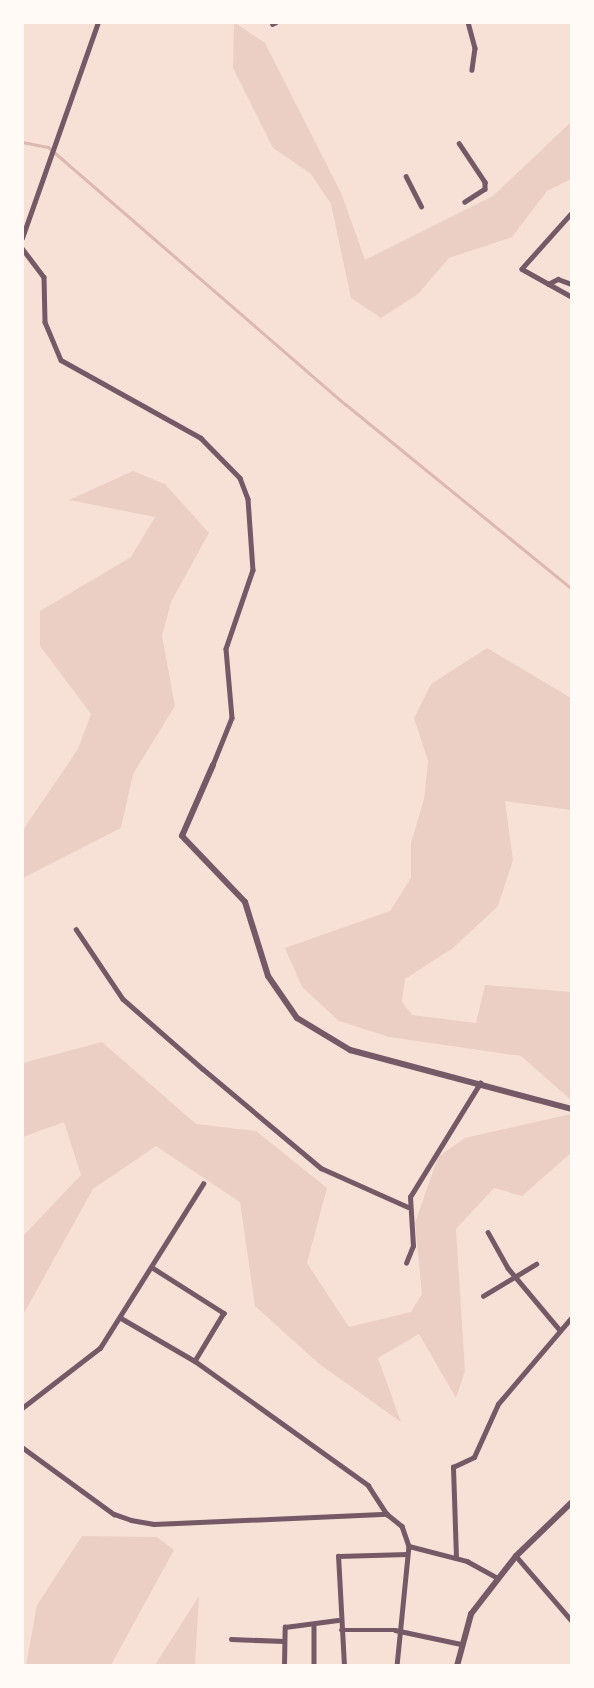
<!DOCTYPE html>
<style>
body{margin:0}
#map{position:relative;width:594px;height:1688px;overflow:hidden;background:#f7e1d7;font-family:Raleway,sans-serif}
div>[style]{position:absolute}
.green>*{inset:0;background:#ebcfc5}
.stream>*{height:3px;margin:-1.5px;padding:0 1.5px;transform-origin:1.5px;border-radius:1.5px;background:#dcb8b0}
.minor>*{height:4.5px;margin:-2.25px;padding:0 2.25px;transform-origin:2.25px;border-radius:2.25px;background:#755966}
.tertiary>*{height:6px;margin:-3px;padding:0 3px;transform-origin:3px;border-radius:3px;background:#755966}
span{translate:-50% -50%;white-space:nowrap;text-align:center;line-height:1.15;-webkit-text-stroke:4.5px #fffaf5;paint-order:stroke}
.frame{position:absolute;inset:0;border:24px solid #fffaf5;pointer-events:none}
</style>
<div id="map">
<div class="green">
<i style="clip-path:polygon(234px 22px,265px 43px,342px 195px,365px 260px,493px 196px,571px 122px,571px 179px,547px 191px,512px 237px,449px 258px,418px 294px,381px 318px,351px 298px,331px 204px,311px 174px,273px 148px,233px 68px)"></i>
<i style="clip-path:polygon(133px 471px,165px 484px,209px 533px,171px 602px,162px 636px,175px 706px,133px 774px,121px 828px,23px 878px,23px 830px,78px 749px,91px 714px,40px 646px,40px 611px,131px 557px,155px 517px,69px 500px)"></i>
<i style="clip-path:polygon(487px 648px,571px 698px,571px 810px,505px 801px,513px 860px,498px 906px,453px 948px,405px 979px,402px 1002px,412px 1015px,476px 1023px,485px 985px,571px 992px,571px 1100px,521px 1056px,389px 1037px,339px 1021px,302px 987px,285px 948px,390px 911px,411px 878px,411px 843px,424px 799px,428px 761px,414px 718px,431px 684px)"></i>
<i style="clip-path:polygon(102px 1042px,196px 1124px,256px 1131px,327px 1188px,307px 1263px,349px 1327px,411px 1312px,422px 1294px,415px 1223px,438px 1157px,465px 1138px,571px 1114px,571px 1153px,522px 1196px,494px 1188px,456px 1229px,465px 1371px,456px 1398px,419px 1334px,378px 1358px,401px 1422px,318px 1363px,255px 1306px,240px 1202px,156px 1146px,93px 1189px,23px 1315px,23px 1236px,81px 1175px,64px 1122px,23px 1137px,23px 1063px)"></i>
<i style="clip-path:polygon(82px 1536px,157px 1537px,174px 1550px,111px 1665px,26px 1665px,37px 1605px)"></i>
<i style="clip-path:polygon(199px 1596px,195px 1665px,155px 1665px)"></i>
</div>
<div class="stream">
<i style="left:22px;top:142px;width:26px;rotate:11deg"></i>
<i style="left:48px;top:147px;width:393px;rotate:40.9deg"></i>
<i style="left:345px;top:404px;width:293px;rotate:39.2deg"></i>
</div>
<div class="minor">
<i style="left:468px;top:22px;width:27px;rotate:75deg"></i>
<i style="left:475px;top:48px;width:22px;rotate:98deg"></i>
<i style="left:272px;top:24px;width:4px;rotate:-27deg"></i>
<i style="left:459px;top:143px;width:47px;rotate:56.3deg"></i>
<i style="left:485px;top:182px;width:7px;rotate:90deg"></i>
<i style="left:485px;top:189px;width:24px;rotate:147deg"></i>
<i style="left:406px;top:176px;width:34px;rotate:63deg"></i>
<i style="left:572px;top:213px;width:75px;rotate:131.8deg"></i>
<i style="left:522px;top:269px;width:57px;rotate:29.2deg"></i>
<i style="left:22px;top:238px;width:229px;rotate:-70.6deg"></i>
<i style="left:22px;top:248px;width:36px;rotate:53deg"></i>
<i style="left:44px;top:277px;width:45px;rotate:88.7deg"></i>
<i style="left:45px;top:322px;width:41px;rotate:67.2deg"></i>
<i style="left:61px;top:360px;width:160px;rotate:29.1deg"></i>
<i style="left:201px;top:438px;width:56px;rotate:45.7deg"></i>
<i style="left:240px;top:478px;width:22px;rotate:69deg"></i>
<i style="left:248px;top:499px;width:71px;rotate:86deg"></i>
<i style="left:253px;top:570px;width:83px;rotate:108.9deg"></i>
<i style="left:226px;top:649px;width:69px;rotate:85deg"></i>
<i style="left:232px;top:718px;width:51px;rotate:112deg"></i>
<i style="left:548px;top:284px;width:11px;rotate:-27deg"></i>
<i style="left:558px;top:279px;width:15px;rotate:20deg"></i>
<i style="left:76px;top:929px;width:84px;rotate:56.1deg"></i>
<i style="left:123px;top:999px;width:106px;rotate:41.2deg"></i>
<i style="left:203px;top:1069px;width:154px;rotate:40deg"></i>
<i style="left:321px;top:1168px;width:95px;rotate:24.1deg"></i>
<i style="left:488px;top:1232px;width:41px;rotate:60.9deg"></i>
<i style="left:508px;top:1268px;width:80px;rotate:50.1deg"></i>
<i style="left:406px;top:1263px;width:18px;rotate:-68deg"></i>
<i style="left:413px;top:1246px;width:49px;rotate:-93.5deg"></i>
<i style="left:410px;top:1197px;width:134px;rotate:-58.4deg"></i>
<i style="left:153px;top:1268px;width:84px;rotate:32.4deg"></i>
<i style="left:224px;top:1313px;width:56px;rotate:121.1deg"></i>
<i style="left:483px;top:1296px;width:62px;rotate:-31.1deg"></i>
<i style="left:121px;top:1318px;width:86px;rotate:30.2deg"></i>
<i style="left:195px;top:1361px;width:213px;rotate:35.6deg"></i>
<i style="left:368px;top:1485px;width:35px;rotate:57deg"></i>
<i style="left:22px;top:1408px;width:98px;rotate:-37.6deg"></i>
<i style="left:100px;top:1348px;width:194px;rotate:-57.9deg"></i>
<i style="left:22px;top:1447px;width:114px;rotate:36.1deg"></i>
<i style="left:114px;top:1514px;width:18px;rotate:19deg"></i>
<i style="left:131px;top:1520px;width:23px;rotate:10deg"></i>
<i style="left:154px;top:1524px;width:233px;rotate:-2.5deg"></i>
<i style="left:387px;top:1514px;width:19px;rotate:39deg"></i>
<i style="left:402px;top:1526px;width:21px;rotate:71deg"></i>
<i style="left:409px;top:1546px;width:121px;rotate:95.7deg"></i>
<i style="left:409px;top:1546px;width:60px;rotate:14.5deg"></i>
<i style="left:467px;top:1561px;width:35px;rotate:29deg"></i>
<i style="left:516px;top:1556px;width:86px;rotate:49.3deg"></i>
<i style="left:456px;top:1558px;width:91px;rotate:-91.9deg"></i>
<i style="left:453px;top:1467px;width:23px;rotate:-25deg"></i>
<i style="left:474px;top:1457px;width:58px;rotate:-65.6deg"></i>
<i style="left:498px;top:1404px;width:114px;rotate:-49.6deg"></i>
<i style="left:314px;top:1624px;width:42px;rotate:90deg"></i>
<i style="left:341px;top:1630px;width:54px"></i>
<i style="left:395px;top:1630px;width:67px;rotate:12deg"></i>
<i style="left:231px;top:1639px;width:53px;rotate:2.2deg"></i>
<i style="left:284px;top:1666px;width:39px;rotate:-89deg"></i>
<i style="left:285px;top:1627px;width:53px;rotate:-7.5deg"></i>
<i style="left:344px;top:1666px;width:110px;rotate:-93.1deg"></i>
<i style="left:338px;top:1556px;width:69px;rotate:-1.7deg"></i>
</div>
<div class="tertiary">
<i style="left:213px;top:765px;width:77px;rotate:113.6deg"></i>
<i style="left:182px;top:836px;width:91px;rotate:46.3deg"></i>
<i style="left:245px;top:902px;width:77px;rotate:72.7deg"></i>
<i style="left:268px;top:976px;width:51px;rotate:55.4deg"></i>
<i style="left:297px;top:1018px;width:62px;rotate:31.1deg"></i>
<i style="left:350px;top:1050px;width:230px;rotate:14.9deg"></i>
<i style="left:457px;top:1666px;width:54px;rotate:-74.9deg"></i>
<i style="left:471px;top:1614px;width:73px;rotate:-52.2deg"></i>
<i style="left:516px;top:1556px;width:78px;rotate:-44deg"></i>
</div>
<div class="frame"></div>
</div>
